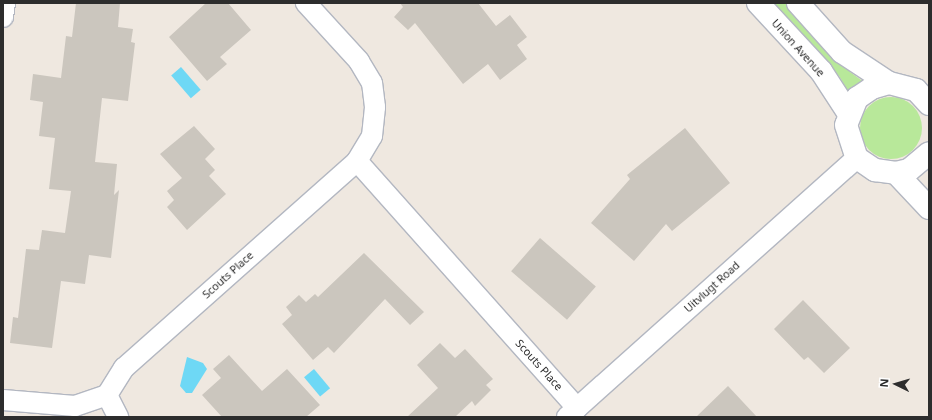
<!DOCTYPE html>
<style>
body{margin:0}
#map{position:relative;width:932px;height:420px;overflow:hidden;background:#efe8e0;font-family:"Noto Sans",sans-serif}
div>[style]{position:absolute}
.green>*{inset:0;background:#b8e89a}
.round{border-radius:50%}
.water>*{inset:0;background:#6ed8f5;transform-origin:0 0}
.building>*{inset:0;background:#cbc6be;transform-origin:0 0}
.roads{filter:drop-shadow(1px 0 #b3b7c1) drop-shadow(-1px 0 #b3b7c1) drop-shadow(0 1px #b3b7c1) drop-shadow(0 -1px #b3b7c1)}
.street>*{height:20px;margin:-10px;padding:0 10px;transform-origin:10px;border-radius:10px;background:#fff}
.secondary>*{height:22px;margin:-11px;padding:0 11px;transform-origin:11px;border-radius:11px;background:#fff}
span{translate:-50% -50%;white-space:nowrap;text-align:center;line-height:1.15;-webkit-text-stroke:4px #fff;paint-order:stroke}
.street-label{font-size:11px;color:#2d2d2d}
.frame{position:absolute;inset:0;border:4px solid #2d2d2d;pointer-events:none}
.north{position:absolute;left:876px;top:364px;width:40px;height:40px;-webkit-text-stroke:3px #fff;paint-order:stroke;rotate:275deg;font-size:11px;font-weight:700;line-height:16px;text-align:center;color:#2d2d2d}
.north::after{content:'';display:block;margin:auto;width:14px;height:18px;background:#2d2d2d;clip-path:polygon(50% 0,100% 100%,50% 72%,0 100%)}
</style>
<div id="map">
<div class="green">
<i style="clip-path:polygon(773px 3px,787px 3px,850px 72px,868px 85px,852px 98px,839px 76px)"></i>
<i class="round" style="left:860px;top:97px;width:62px;height:62px"></i>
</div>
<div class="water">
<i style="left:181px;top:67px;width:30px;height:13px;rotate:49deg"></i>
<i style="clip-path:polygon(187px 357px,203px 363px,207px 369px,192px 393px,186px 393px,180px 386px)"></i>
<i style="left:314px;top:369px;width:25px;height:13px;rotate:50deg"></i>
</div>
<div class="building">
<i style="clip-path:polygon(76px 3px,120px 3px,118px 27px,133px 29px,131px 42px,135px 43px,128px 101px,102px 98px,95px 162px,117px 164px,114px 195px,119px 190px,111px 258px,89px 255px,85px 284px,61px 281px,52px 348px,10px 343px,13px 317px,18px 318px,26px 249px,39px 250px,42px 230px,65px 233px,71px 191px,49px 189px,55px 138px,39px 136px,43px 102px,30px 100px,33px 74px,61px 78px,66px 36px,72px 37px)"></i>
<i style="clip-path:polygon(206px 3px,228px 3px,251px 30px,220px 57px,227px 64px,207px 81px,169px 37px)"></i>
<i style="clip-path:polygon(400px 3px,478px 3px,496px 26px,510px 15px,527px 37px,517px 45px,527px 59px,500px 80px,488px 64px,463px 84px,415px 23px,408px 30px,394px 17px,403px 7px)"></i>
<i style="clip-path:polygon(194px 126px,215px 149px,205px 159px,215px 170px,209px 176px,226px 194px,187px 230px,167px 207px,174px 200px,167px 191px,182px 178px,160px 154px)"></i>
<i style="clip-path:polygon(685px 128px,730px 183px,672px 231px,666px 224px,634px 261px,591px 223px,630px 179px,627px 175px)"></i>
<i style="left:540px;top:238px;width:74px;height:44px;rotate:41deg"></i>
<i style="clip-path:polygon(364px 253px,424px 312px,410px 325px,385px 299px,334px 353px,328px 347px,313px 360px,282px 324px,292px 315px,286px 307px,299px 295px,306px 302px,315px 294px,318px 297px)"></i>
<i style="clip-path:polygon(803px 300px,850px 348px,824px 373px,808px 357px,804px 360px,774px 329px)"></i>
<i style="clip-path:polygon(440px 343px,455px 358px,465px 349px,493px 379px,486px 385px,491px 390px,475px 406px,472px 401px,455px 417px,407px 417px,438px 388px,417px 365px)"></i>
<i style="clip-path:polygon(229px 355px,262px 391px,287px 369px,320px 405px,306px 417px,222px 417px,202px 395px,221px 378px,213px 369px)"></i>
<i style="clip-path:polygon(728px 386px,757px 417px,696px 417px)"></i>
</div>
<div class="roads">
<div class="street">
<i style="left:3px;top:17px;width:14px;rotate:-82deg"></i>
<i style="left:357px;top:161px;width:331px;rotate:48.3deg"></i>
<i style="left:107px;top:395px;width:25px;rotate:63deg"></i>
<i style="left:3px;top:400px;width:72px;rotate:4.8deg"></i>
<i style="left:75px;top:406px;width:34px;rotate:-19deg"></i>
<i style="left:107px;top:395px;width:32px;rotate:-58deg"></i>
<i style="left:124px;top:368px;width:312px;rotate:-41.6deg"></i>
<i style="left:357px;top:161px;width:29px;rotate:-59deg"></i>
<i style="left:372px;top:136px;width:29px;rotate:-84deg"></i>
<i style="left:375px;top:107px;width:24px;rotate:-97deg"></i>
<i style="left:372px;top:83px;width:26px;rotate:-121deg"></i>
<i style="left:359px;top:61px;width:79px;rotate:-132.4deg"></i>
<i style="left:567px;top:417px;width:389px;rotate:-41.8deg"></i>
</div>
<div class="secondary">
<i style="left:758px;top:3px;width:93px;rotate:47.2deg"></i>
<i style="left:821px;top:71px;width:51px;rotate:56.9deg"></i>
<i style="left:798px;top:3px;width:66px;rotate:48.1deg"></i>
<i style="left:842px;top:52px;width:56px;rotate:33.4deg"></i>
<i style="left:929px;top:104px;width:19px;rotate:-133deg"></i>
<i style="left:916px;top:90px;width:28px;rotate:-165deg"></i>
<i style="left:889px;top:83px;width:18px;rotate:164deg"></i>
<i style="left:872px;top:88px;width:18px;rotate:146deg"></i>
<i style="left:857px;top:98px;width:29px;rotate:112deg"></i>
<i style="left:846px;top:125px;width:35px;rotate:72deg"></i>
<i style="left:857px;top:158px;width:22px;rotate:34deg"></i>
<i style="left:875px;top:170px;width:21px;rotate:8deg"></i>
<i style="left:896px;top:173px;width:13px;rotate:-13deg"></i>
<i style="left:909px;top:170px;width:26px;rotate:-40deg"></i>
<i style="left:896px;top:173px;width:48px;rotate:46.7deg"></i>
</div>
</div>
<div class="street-label">
<span style="left:798px;top:48px;rotate:48deg">Union Avenue</span>
<span style="left:228px;top:275px;rotate:-42deg">Scouts Place</span>
<span style="left:712px;top:287px;rotate:-42deg">Uitvlugt Road</span>
<span style="left:539px;top:365px;rotate:48deg">Scouts Place</span>
</div>
<div class="frame"></div>
<div class="north">N</div>
</div>
